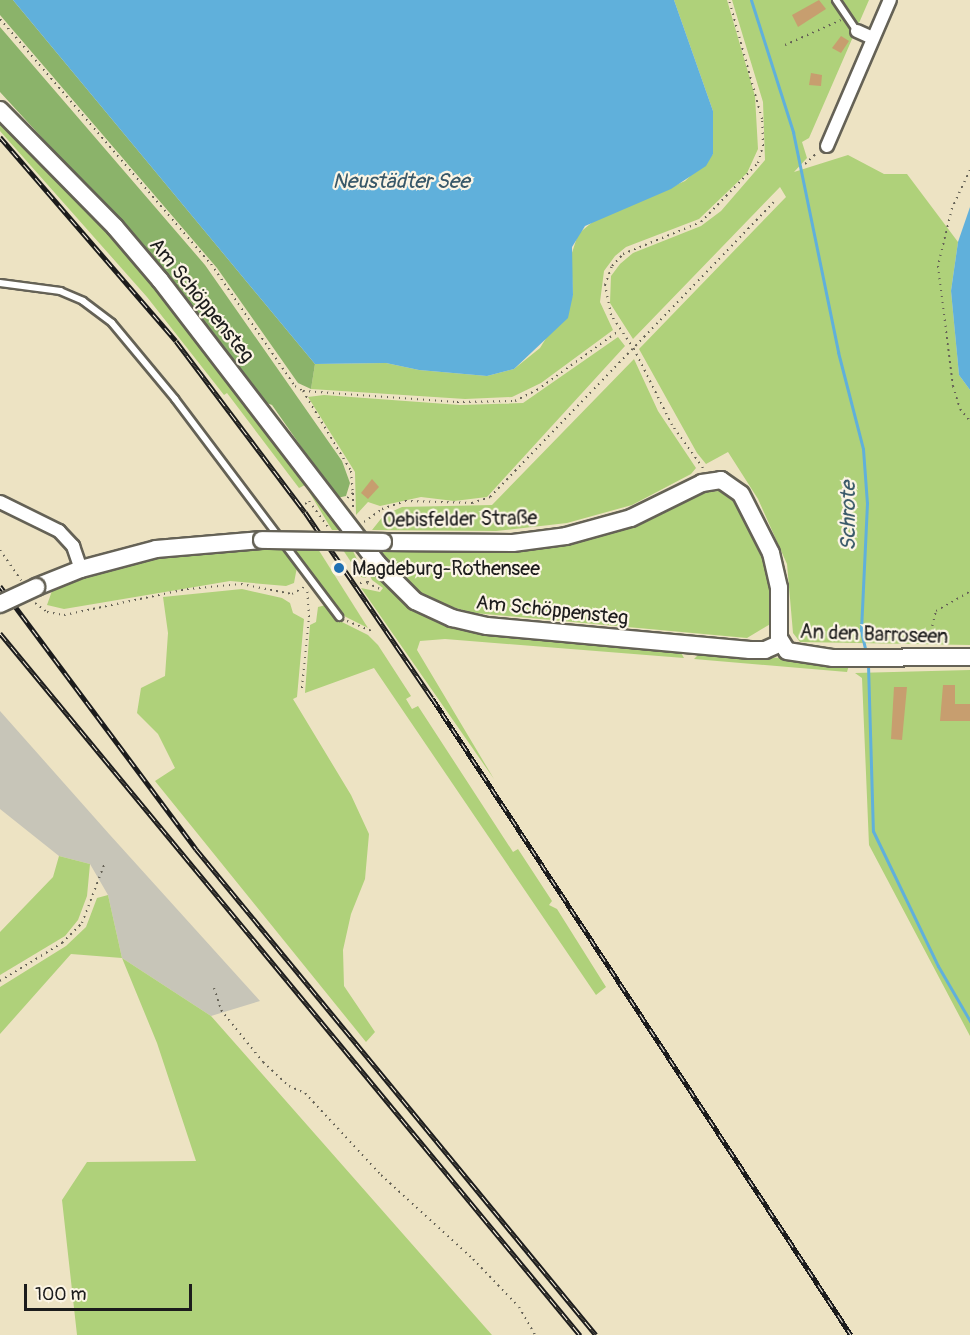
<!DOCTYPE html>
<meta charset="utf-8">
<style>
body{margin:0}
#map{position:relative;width:970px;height:1335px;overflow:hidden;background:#ede3c3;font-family:Pangolin,sans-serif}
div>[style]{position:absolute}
.industrial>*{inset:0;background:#c7c5b8}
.green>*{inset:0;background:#afd17a}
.forest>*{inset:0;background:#8bb36a}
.water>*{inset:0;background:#60b0db}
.stream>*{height:3px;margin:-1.5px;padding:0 1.5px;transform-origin:1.5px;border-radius:1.5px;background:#60b0db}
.building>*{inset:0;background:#c79e6f}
.path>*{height:2px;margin-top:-1px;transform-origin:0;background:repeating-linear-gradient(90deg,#656256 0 1.5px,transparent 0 6px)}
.roads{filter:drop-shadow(2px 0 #656256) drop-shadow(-2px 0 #656256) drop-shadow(0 2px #656256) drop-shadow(0 -2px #656256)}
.lane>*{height:6px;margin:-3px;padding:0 3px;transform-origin:3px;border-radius:3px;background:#fff}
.street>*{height:12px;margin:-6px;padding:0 6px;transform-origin:6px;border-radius:6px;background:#fff}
.secondary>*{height:16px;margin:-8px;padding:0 8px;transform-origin:8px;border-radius:8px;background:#fff}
.rail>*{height:5px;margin-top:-2.5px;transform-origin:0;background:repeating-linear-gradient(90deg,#fcf5e5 0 9px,#1c1c1c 0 18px);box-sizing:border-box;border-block:2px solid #1c1c1c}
.bridges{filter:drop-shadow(2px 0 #656256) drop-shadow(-2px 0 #656256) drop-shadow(0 2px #656256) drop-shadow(0 -2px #656256)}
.secondary-bridge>*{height:16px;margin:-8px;padding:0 8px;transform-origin:8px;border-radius:8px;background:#fff}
.dots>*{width:16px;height:16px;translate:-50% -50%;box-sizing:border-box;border:3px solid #fcf5e5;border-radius:50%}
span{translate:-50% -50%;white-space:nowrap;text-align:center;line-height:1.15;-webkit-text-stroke:4.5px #fcf5e5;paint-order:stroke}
.street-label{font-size:20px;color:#1c1c1c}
.poi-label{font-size:20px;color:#1c1c1c}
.left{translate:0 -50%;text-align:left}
.water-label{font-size:21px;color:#375768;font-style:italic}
.scale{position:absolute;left:24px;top:1284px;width:168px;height:27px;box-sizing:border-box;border:3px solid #1c1c1c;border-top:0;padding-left:8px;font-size:18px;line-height:21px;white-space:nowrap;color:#1c1c1c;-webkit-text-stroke:4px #fcf5e5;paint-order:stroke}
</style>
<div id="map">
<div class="industrial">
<i style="clip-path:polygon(0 711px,110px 835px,260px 1001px,211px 1016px,122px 958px,108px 895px,90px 864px,59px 856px,0 809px)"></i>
</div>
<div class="green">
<i style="clip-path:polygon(674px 0,727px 0,755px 96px,758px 149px,747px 173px,699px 219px,626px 247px,615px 256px,604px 271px,600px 302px,613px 330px,541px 383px,512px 397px,465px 399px,311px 389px,315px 364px,386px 363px,419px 370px,487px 376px,514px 369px,540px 348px,573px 295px,571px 256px,578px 234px,595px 220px,685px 181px,713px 154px,713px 111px)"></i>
<i style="clip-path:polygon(732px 0,869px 0,809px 138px,802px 142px,807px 158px,794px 172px,848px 155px,884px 174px,907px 174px,958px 242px,951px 291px,959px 375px,970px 390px,970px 645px,800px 642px,793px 633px,787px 564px,758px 499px,728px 452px,706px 464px,697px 453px,639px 349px,786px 197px,780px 187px,633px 339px,610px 303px,611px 276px,620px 264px,633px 253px,701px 226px,721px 211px,765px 160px,763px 102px)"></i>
<i style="clip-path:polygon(0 119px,51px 176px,100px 220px,159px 288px,349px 530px,332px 530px,305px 485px,299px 488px,227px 393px,224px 395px,147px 297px,0 131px)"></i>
<i style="clip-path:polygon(618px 337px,625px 346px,487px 497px,454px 501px,421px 497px,380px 506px,368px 502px,356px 515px,355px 472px,308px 397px,324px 395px,460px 405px,523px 403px)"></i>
<i style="clip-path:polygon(634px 359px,658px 411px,696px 468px,691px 474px,632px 505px,567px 523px,496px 531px,372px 530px,384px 515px,402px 507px,492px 505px)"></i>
<i style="clip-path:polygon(719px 491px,741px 507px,764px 553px,771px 583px,772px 623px,747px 638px,474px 613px,433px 602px,408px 583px,380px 551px,485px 550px,571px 542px,639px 523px,706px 492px)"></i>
<i style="clip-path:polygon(249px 548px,285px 549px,297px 567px,294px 583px,286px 586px,230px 581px,64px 609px,47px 605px,53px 588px,88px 574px,152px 557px)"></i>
<i style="clip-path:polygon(294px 549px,318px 549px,368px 628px,342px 615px)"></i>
<i style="clip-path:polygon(343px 550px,353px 551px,366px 578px,361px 577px)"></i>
<i style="clip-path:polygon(358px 551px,411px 606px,456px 628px,679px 649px,684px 658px,445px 639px,420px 641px,417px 650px,494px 779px,361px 588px,380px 592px,383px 588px,372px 580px)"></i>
<i style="clip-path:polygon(242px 589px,282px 598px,290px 603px,293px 613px,304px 619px,297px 697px,293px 699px,351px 795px,369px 834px,365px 879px,351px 914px,343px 950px,344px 986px,375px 1032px,366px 1042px,155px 781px,175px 768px,158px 734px,137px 713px,141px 688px,165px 676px,168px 633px,163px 597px)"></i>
<i style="clip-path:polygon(326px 605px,338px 620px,368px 635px,378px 645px,411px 696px,406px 699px,412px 709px,418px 706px,513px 852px,518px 849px,552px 901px,549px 905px,557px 909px,606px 987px,596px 995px,374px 668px,305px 693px,310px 625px,316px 622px,318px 607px)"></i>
<i style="clip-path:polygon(702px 651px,780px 658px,849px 665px,847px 672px,694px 659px)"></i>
<i style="clip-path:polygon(970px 670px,970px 1036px,869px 845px,862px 678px,855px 673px)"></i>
<i style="clip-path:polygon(59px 856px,90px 864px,87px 896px,78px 920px,65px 936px,0 975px,0 932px,53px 877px)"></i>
<i style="clip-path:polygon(108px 895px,122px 958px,211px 1016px,492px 1335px,77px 1335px,62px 1200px,87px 1162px,196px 1161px,157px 1043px,122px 958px,71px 954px,0 1034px,0 987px,66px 946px,86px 927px,97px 898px)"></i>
</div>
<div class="forest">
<i style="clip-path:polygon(0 0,13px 0,315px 364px,311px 389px,298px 383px,217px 268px,0 15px)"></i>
<i style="clip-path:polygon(0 27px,205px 265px,342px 461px,350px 483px,346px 496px,337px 498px,272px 405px,264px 402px,125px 228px,0 92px)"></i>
</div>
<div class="water">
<i style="clip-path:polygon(13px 0,674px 0,713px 111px,713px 154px,706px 166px,671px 189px,585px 226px,572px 247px,573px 295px,568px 318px,514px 369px,487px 376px,419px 370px,386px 363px,315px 364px)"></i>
<i style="clip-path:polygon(970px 207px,970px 390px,959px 375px,951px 291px,958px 242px)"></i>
</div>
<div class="stream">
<i style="left:751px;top:0;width:139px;rotate:72.3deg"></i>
<i style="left:793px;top:132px;width:225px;rotate:78.4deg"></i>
<i style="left:838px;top:352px;width:100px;rotate:75.5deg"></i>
<i style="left:863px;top:449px;width:54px;rotate:85.8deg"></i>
<i style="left:867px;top:503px;width:128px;rotate:92.7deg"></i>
<i style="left:861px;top:631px;width:22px;rotate:77deg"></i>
<i style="left:868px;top:665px;width:166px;rotate:88.3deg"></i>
<i style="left:873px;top:831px;width:150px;rotate:64.3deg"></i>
<i style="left:938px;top:966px;width:64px;rotate:59.8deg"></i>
</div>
<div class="building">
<i style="clip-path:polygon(819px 0,826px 9px,798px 27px,792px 15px)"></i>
<i style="clip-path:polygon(841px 36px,849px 41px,841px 53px,832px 48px)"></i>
<i style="clip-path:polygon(811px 73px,822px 75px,821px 86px,809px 85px)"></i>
<i style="clip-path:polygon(372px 479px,379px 487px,368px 499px,361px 493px)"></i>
<i style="clip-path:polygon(943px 685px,955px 685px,955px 704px,970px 704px,970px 721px,940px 721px)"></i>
<i style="clip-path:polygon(894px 687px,907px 687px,902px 740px,891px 739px)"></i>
</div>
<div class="path">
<i style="left:0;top:19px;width:323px;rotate:49.3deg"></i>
<i style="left:211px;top:264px;width:148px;rotate:55.5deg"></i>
<i style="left:295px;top:386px;width:9px;rotate:32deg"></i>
<i style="left:303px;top:391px;width:154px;rotate:4.1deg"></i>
<i style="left:457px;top:402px;width:58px;rotate:-1deg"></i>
<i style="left:515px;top:401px;width:25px;rotate:-27deg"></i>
<i style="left:537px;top:390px;width:102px;rotate:-35.9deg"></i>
<i style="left:785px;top:45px;width:61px;rotate:-24.1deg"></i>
<i style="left:805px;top:164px;width:16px;rotate:-43deg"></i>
<i style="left:970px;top:170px;width:42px;rotate:115.3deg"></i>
<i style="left:952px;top:208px;width:60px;rotate:103.6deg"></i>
<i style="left:938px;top:266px;width:121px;rotate:82.9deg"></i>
<i style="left:953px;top:386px;width:24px;rotate:73deg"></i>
<i style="left:960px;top:409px;width:16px;rotate:50deg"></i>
<i style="left:303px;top:391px;width:93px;rotate:59deg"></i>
<i style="left:351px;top:471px;width:22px;rotate:85deg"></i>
<i style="left:353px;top:493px;width:9px;rotate:139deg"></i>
<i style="left:703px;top:468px;width:53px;rotate:-125.8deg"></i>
<i style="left:672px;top:425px;width:85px;rotate:-116.6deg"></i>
<i style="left:634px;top:349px;width:41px;rotate:-124.1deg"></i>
<i style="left:611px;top:315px;width:31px;rotate:-101deg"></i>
<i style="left:605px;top:285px;width:20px;rotate:-70deg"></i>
<i style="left:612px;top:266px;width:16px;rotate:-47deg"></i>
<i style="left:623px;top:254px;width:84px;rotate:-22.3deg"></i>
<i style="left:701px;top:222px;width:82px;rotate:-46deg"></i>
<i style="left:758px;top:163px;width:18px;rotate:-74deg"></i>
<i style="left:763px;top:146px;width:27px;rotate:-92deg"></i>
<i style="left:762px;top:119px;width:123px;rotate:-105.5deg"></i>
<i style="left:353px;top:493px;width:17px;rotate:90deg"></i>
<i style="left:305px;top:504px;width:5px;rotate:-37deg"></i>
<i style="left:309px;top:501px;width:32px;rotate:54deg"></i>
<i style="left:364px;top:522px;width:22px;rotate:-36deg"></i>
<i style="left:382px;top:509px;width:24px;rotate:-19deg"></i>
<i style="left:405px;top:501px;width:67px;rotate:1.7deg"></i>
<i style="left:472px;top:503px;width:19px;rotate:-18deg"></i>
<i style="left:490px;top:497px;width:409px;rotate:-46.1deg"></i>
<i style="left:0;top:550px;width:37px;rotate:55deg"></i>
<i style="left:360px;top:583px;width:8px;rotate:-7deg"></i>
<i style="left:368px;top:582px;width:9px;rotate:-90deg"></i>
<i style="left:367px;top:583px;width:14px;rotate:25deg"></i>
<i style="left:35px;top:603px;width:15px;rotate:37deg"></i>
<i style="left:47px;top:612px;width:17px;rotate:10deg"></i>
<i style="left:64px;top:615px;width:126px;rotate:-11.9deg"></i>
<i style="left:187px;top:589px;width:54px;rotate:-5.3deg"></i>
<i style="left:241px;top:584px;width:52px;rotate:11.1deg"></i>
<i style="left:292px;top:594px;width:16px;rotate:-30deg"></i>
<i style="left:347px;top:621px;width:27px;rotate:22deg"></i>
<i style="left:931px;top:632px;width:22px;rotate:-77deg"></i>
<i style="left:936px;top:611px;width:39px;rotate:-30deg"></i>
<i style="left:302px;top:688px;width:71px;rotate:-84.4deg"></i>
<i style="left:309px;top:617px;width:27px;rotate:-94deg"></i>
<i style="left:0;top:981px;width:73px;rotate:-31.5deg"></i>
<i style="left:62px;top:943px;width:28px;rotate:-45deg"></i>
<i style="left:82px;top:923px;width:62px;rotate:-69.2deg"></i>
<i style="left:214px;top:988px;width:23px;rotate:72deg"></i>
<i style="left:221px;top:1010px;width:67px;rotate:51.1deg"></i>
<i style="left:263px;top:1062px;width:35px;rotate:43deg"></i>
<i style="left:289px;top:1086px;width:17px;rotate:24deg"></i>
<i style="left:305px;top:1093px;width:112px;rotate:47.2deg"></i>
<i style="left:381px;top:1175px;width:125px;rotate:42.4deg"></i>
<i style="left:473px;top:1259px;width:66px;rotate:46.2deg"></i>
<i style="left:519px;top:1307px;width:32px;rotate:60deg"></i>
</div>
<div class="roads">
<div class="lane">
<i style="left:836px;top:0;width:37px;rotate:56deg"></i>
<i style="left:0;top:283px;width:61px;rotate:7.6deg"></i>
<i style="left:60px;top:291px;width:25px;rotate:23deg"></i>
<i style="left:83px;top:301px;width:36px;rotate:37deg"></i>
<i style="left:112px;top:323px;width:99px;rotate:50.3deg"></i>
<i style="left:175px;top:399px;width:273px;rotate:53deg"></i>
</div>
<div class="street">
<i style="left:857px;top:31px;width:17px;rotate:24deg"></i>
<i style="left:827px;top:146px;width:159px;rotate:-66.7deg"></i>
<i style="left:0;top:502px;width:66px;rotate:26.2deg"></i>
<i style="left:59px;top:531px;width:21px;rotate:47deg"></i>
<i style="left:73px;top:546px;width:24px;rotate:71deg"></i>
</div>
<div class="secondary">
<i style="left:0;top:110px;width:164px;rotate:45.5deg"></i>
<i style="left:115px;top:227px;width:70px;rotate:49.7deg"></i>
<i style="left:160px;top:280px;width:357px;rotate:52.5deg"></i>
<i style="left:377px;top:563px;width:54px;rotate:45deg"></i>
<i style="left:415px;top:601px;width:41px;rotate:24.7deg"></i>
<i style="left:452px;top:618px;width:36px;rotate:13deg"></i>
<i style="left:487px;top:626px;width:264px;rotate:5.2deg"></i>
<i style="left:750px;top:650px;width:15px"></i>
<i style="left:765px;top:650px;width:17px;rotate:-24deg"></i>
<i style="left:383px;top:542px;width:130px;rotate:0.4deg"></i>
<i style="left:513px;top:543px;width:53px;rotate:-7.5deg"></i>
<i style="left:566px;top:536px;width:67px;rotate:-15.5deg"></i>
<i style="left:631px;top:518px;width:79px;rotate:-26.2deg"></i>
<i style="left:702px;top:483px;width:19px;rotate:-9deg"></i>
<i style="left:721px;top:480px;width:24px;rotate:35deg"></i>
<i style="left:741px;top:494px;width:66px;rotate:63deg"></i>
<i style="left:771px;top:553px;width:36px;rotate:77deg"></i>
<i style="left:779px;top:588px;width:50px;rotate:90deg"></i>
<i style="left:779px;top:638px;width:15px;rotate:58deg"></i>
<i style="left:787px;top:651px;width:47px;rotate:8.7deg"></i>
<i style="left:833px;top:658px;width:137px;rotate:-0.4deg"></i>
<i style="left:36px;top:587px;width:48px;rotate:-21.8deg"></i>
<i style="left:81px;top:569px;width:78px;rotate:-14.9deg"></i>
<i style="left:156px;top:549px;width:106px;rotate:-4.9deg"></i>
</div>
</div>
<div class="rail">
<i style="left:0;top:137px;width:269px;rotate:49.2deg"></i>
<i style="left:176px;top:341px;width:214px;rotate:53deg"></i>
<i style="left:305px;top:512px;width:225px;rotate:55.7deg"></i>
<i style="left:432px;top:698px;width:762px;rotate:56.66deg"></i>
<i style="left:0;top:586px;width:328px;rotate:53.3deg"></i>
<i style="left:196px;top:849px;width:629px;rotate:50.54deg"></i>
<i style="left:0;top:633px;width:911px;rotate:50.44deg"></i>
</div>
<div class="bridges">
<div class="secondary-bridge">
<i style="left:262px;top:540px;width:121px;rotate:0.9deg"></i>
<i style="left:0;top:604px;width:40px;rotate:-25deg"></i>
</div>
</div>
<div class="dots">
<i style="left:339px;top:568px;background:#1f6fb2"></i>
</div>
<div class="street-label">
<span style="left:202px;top:300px;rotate:51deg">Am Schöppensteg</span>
<span style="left:460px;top:519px;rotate:-1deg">Oebisfelder Straße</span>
<span style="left:552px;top:610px;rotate:6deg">Am Schöppensteg</span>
<span style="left:874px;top:634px;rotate:2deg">An den Barroseen</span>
</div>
<div class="poi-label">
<span class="left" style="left:352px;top:568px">Magdeburg-Rothensee</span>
</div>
<div class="water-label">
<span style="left:401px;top:182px">Neustädter See</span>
<span style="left:849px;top:516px;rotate:-90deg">Schrote</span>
</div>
<div class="scale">100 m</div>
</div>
